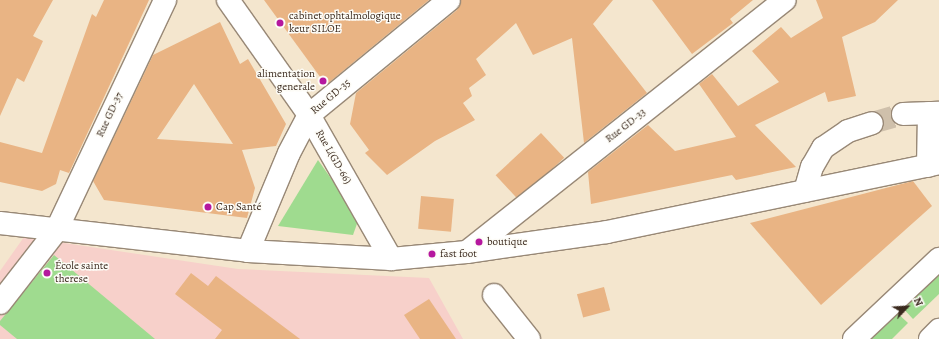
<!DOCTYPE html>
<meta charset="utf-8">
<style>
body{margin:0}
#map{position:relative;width:939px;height:339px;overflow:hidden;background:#f4e6ce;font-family:Alegreya,serif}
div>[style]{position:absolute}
.built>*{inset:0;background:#f7d0ca}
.green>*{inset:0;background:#9fdb8f}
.building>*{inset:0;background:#e9b484;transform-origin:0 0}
.minor-tunnel>*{height:22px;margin-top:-11px;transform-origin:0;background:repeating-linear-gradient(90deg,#cfc0ab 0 22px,transparent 0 33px)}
.roads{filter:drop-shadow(1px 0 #988876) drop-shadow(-1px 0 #988876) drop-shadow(0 1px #988876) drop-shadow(0 -1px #988876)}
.minor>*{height:22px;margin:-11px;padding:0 11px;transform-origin:11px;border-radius:11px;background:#fff}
.dots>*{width:11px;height:11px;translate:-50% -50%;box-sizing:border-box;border:2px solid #fdfcf7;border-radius:50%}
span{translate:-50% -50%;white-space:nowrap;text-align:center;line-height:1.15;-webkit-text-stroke:3px #fdfcf7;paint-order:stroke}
.poi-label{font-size:11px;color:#3b2a1e}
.left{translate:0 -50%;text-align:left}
.right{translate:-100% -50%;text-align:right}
.street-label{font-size:11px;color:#3b2a1e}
.north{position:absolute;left:887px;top:287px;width:40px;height:40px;-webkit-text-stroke:3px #fdfcf7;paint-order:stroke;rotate:65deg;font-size:11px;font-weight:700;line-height:16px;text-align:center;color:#3b2a1e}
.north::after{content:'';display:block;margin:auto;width:14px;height:18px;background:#3b2a1e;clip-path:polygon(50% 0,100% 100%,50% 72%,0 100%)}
</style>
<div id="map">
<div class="built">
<i style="clip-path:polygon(24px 237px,238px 269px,429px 278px,463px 339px,0 339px,0 271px)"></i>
</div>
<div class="green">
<i style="clip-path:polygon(318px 160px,359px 218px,353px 235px,278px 226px)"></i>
<i style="clip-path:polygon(54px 255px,155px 339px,17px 339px,0 325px,0 321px)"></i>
<i style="clip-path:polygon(939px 267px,939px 294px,913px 319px,900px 305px)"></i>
<i style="clip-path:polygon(894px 310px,908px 323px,892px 339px,866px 339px)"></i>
</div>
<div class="building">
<i style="clip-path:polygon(0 0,53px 0,33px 36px,43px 41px,24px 82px,17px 78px,0 116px)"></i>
<i style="clip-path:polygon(104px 0,149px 0,69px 173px,60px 170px,56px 184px,42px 191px,0 182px,0 142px,42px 153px,92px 14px,96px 17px)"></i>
<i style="clip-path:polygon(264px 0,429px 0,326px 85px)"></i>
<i style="clip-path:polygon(461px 0,613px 0,593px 24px,647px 93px,584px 143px,572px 38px,533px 55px,516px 23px,476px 59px,486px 75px,469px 88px,472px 96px,463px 103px,475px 120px,435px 141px,387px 175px,365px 153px,369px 150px,350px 124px,356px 93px,457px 10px)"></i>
<i style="clip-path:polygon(652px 0,753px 0,730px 19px,733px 23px,692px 54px)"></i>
<i style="clip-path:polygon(816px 0,898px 0,875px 22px,842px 37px,856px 96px,828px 102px,825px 92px,755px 125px,796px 167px,736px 180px,732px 175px,591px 204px,588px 172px,648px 125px,675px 151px,736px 137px,699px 84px,712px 74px,738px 106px,779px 82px,752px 51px,781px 27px,791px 38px,823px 18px)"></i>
<i style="clip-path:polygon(evenodd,220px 22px,240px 64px,248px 59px,286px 124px,276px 146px,242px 150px,255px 188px,247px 218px,104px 200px,93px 181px,153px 55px,220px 22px,194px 84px,233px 144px,157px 139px,194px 84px)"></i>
<i style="left:541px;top:133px;width:34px;height:62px;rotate:47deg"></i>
<i style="clip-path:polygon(913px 181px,932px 206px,821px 305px,750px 223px)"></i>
<i style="left:421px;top:196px;width:33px;height:33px;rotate:5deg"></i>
<i style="clip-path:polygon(191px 273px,208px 286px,216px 276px,300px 339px,215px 339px,222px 330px,175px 294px)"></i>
<i style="left:604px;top:287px;width:24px;height:28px;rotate:75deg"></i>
<i style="clip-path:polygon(429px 299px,456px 339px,420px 339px,404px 315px)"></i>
</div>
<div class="minor-tunnel">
<i style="left:872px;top:123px;width:32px;rotate:-16deg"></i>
</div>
<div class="roads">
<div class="minor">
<i style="left:228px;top:0;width:141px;rotate:54.8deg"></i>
<i style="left:309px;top:115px;width:166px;rotate:60.3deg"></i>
<i style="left:903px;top:114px;width:36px;rotate:-2deg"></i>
<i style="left:928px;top:166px;width:53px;rotate:-88.9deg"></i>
<i style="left:805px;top:191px;width:25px;rotate:-74deg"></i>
<i style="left:812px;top:167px;width:22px;rotate:-60deg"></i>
<i style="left:823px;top:148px;width:30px;rotate:-34deg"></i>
<i style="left:848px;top:131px;width:25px;rotate:-18deg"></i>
<i style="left:0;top:223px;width:250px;rotate:6.4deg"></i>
<i style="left:248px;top:251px;width:143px;rotate:3.2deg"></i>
<i style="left:391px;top:259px;width:76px;rotate:-5.3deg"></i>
<i style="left:467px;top:252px;width:141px;rotate:-8.1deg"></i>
<i style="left:607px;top:232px;width:339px;rotate:-11.7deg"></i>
<i style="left:248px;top:251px;width:106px;rotate:-67.3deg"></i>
<i style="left:289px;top:153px;width:43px;rotate:-62.2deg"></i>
<i style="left:309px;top:115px;width:181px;rotate:-39.4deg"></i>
<i style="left:468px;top:251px;width:404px;rotate:-38.4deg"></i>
<i style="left:494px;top:295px;width:56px;rotate:51.5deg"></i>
<i style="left:0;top:303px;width:91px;rotate:-52.1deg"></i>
<i style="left:56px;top:231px;width:255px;rotate:-64.7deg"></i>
<i style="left:854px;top:339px;width:117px;rotate:-43.3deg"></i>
<i style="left:930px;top:339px;width:13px;rotate:-45deg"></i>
</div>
</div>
<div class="dots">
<i style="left:280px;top:23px;background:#b5179e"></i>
<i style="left:323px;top:81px;background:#b5179e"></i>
<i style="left:208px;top:207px;background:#b5179e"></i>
<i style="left:479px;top:242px;background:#b5179e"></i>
<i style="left:432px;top:254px;background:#b5179e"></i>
<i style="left:47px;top:273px;background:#b5179e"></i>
</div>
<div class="poi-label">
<span class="left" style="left:289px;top:23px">cabinet ophtalmologique<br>keur SILOE</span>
<span class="right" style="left:315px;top:81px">alimentation<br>generale</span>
<span class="left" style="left:216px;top:207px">Cap Santé</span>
<span class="left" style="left:487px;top:242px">boutique</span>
<span class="left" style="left:440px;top:254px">fast foot</span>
<span class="left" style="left:55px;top:273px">École sainte<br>therese</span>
</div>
<div class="street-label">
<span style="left:331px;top:97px;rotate:-40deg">Rue GD-35</span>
<span style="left:110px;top:115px;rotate:-65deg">Rue GD-37</span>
<span style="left:626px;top:126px;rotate:-38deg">Rue GD-33</span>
<span style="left:333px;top:157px;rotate:60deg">Rue L(GD-66)</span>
</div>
<div class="north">N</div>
</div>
